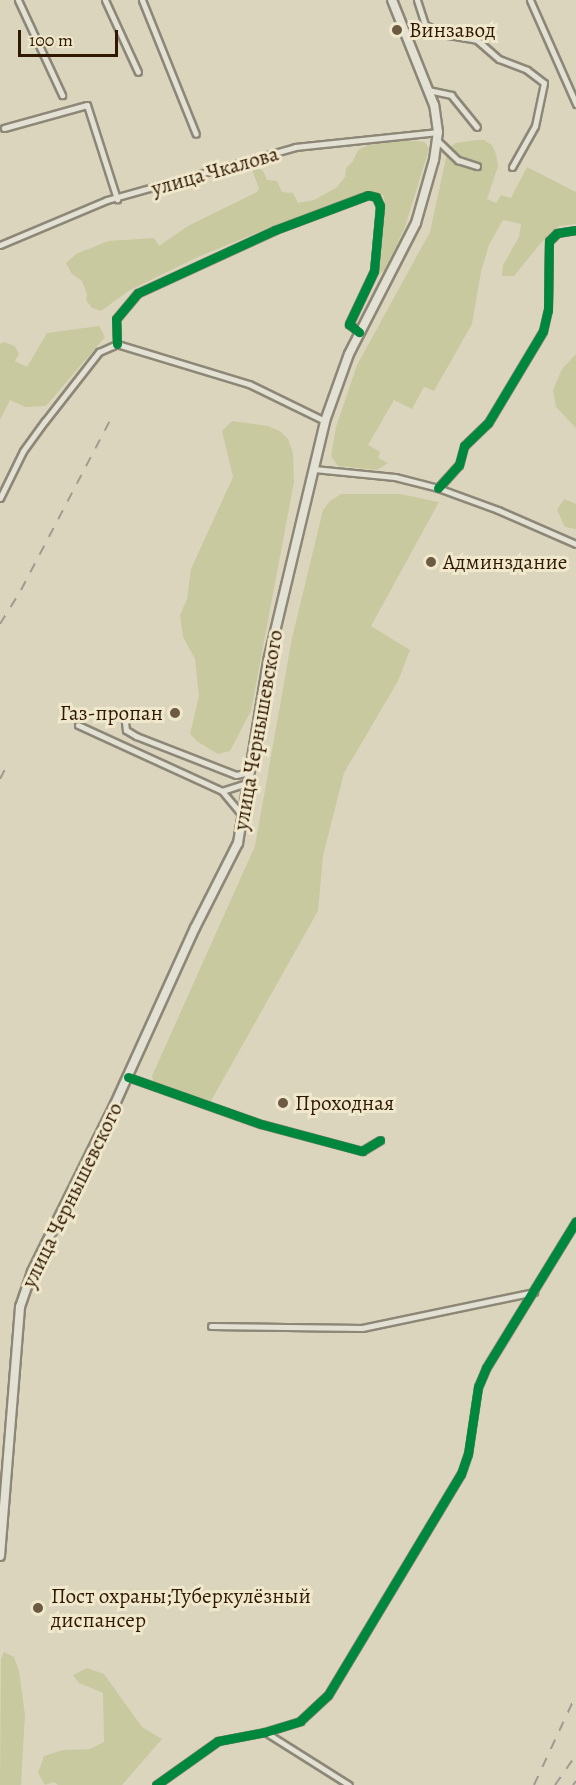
<!DOCTYPE html>
<meta charset="utf-8">
<style>
body{margin:0}
#map{position:relative;width:576px;height:1785px;overflow:hidden;background:#dbd5bd;font-family:Alegreya,serif}
div>[style]{position:absolute}
.green>*{inset:0;background:#c9c9a0}
.roads{filter:drop-shadow(2px 0 #8d8777) drop-shadow(-2px 0 #8d8777) drop-shadow(0 2px #8d8777) drop-shadow(0 -2px #8d8777)}
.minor>*{height:5px;margin:-2.5px;padding:0 2.5px;transform-origin:2.5px;border-radius:2.5px;background:#e3e0d4}
.secondary>*{height:8px;margin:-4px;padding:0 4px;transform-origin:4px;border-radius:4px;background:#e3e0d4}
.rail>*{height:2px;margin-top:-1px;transform-origin:0;background:repeating-linear-gradient(90deg,#a09b90 0 10px,transparent 0 20px)}
.cycleway>*{height:9px;margin:-4.5px;padding:0 4.5px;transform-origin:4.5px;border-radius:4.5px;background:#00873e}
.dots>*{width:16px;height:16px;translate:-50% -50%;box-sizing:border-box;border:3px solid #f0e8cc;border-radius:50%}
span{translate:-50% -50%;white-space:nowrap;text-align:center;line-height:1.15;-webkit-text-stroke:6px #f0e8cc;paint-order:stroke}
.poi-label{font-size:21px;color:#301802}
.left{translate:0 -50%;text-align:left}
.right{translate:-100% -50%;text-align:right}
.street-label{font-size:21px;color:#301802}
.scale{position:absolute;left:18px;top:30px;width:100px;height:27px;box-sizing:border-box;border:3px solid #301802;border-top:0;padding-left:8px;font-size:18px;line-height:21px;white-space:nowrap;color:#301802;-webkit-text-stroke:4px #f0e8cc;paint-order:stroke}
</style>
<div id="map">
<div class="green">
<i style="clip-path:polygon(409px 140px,425px 142px,429px 149px,405px 227px,385px 270px,378px 275px,374px 271px,380px 207px,385px 202px,383px 195px,368px 195px,280px 228px,269px 228px,200px 256px,130px 290px,101px 311px,92px 308px,86px 300px,87px 294px,82px 281px,72px 274px,66px 263px,76px 254px,108px 241px,154px 238px,159px 246px,188px 226px,257px 192px,259px 189px,252px 169px,256px 165px,263px 171px,267px 180px,277px 181px,282px 192px,293px 193px,298px 203px,314px 200px,336px 188px,345px 177px,346px 168px,353px 161px,358px 150px,368px 145px)"></i>
<i style="clip-path:polygon(476px 140px,484px 140px,492px 145px,496px 154px,498px 166px,487px 199px,496px 203px,501px 195px,511px 198px,527px 167px,576px 192px,576px 224px,559px 226px,540px 244px,514px 276px,502px 276px,503px 265px,519px 237px,521px 224px,503px 220px,489px 245px,481px 272px,472px 324px,434px 391px,424px 387px,412px 409px,394px 400px,368px 445px,380px 452px,378px 458px,388px 463px,377px 470px,338px 466px,331px 456px,336px 427px,357px 365px,430px 232px,448px 149px,456px 143px)"></i>
<i style="clip-path:polygon(99px 326px,105px 337px,46px 406px,25px 407px,10px 400px,0 420px,0 344px,4px 342px,15px 346px,19px 354px,15px 361px,27px 367px,47px 333px)"></i>
<i style="clip-path:polygon(576px 354px,576px 428px,556px 407px,553px 390px,562px 369px)"></i>
<i style="clip-path:polygon(232px 421px,268px 426px,280px 431px,288px 439px,293px 453px,294px 482px,251px 711px,230px 751px,218px 754px,198px 742px,190px 734px,199px 696px,195px 659px,183px 637px,180px 615px,187px 599px,191px 569px,233px 477px,222px 431px)"></i>
<i style="clip-path:polygon(341px 494px,400px 494px,439px 502px,371px 626px,410px 650px,398px 681px,344px 773px,323px 856px,318px 911px,211px 1101px,154px 1083px,152px 1076px,255px 846px,292px 638px,323px 510px,330px 501px)"></i>
<i style="clip-path:polygon(564px 499px,576px 504px,576px 529px,565px 527px,557px 510px)"></i>
<i style="clip-path:polygon(4px 1652px,14px 1657px,19px 1671px,25px 1715px,21px 1785px,0 1785px,1px 1659px)"></i>
<i style="clip-path:polygon(87px 1668px,104px 1674px,142px 1727px,162px 1739px,122px 1785px,58px 1785px,54px 1782px,45px 1785px,38px 1773px,44px 1756px,63px 1750px,90px 1749px,104px 1742px,103px 1693px,79px 1683px,73px 1675px)"></i>
</div>
<div class="roads">
<div class="minor">
<i style="left:18px;top:0;width:105px;rotate:65.1deg"></i>
<i style="left:105px;top:0;width:79px;rotate:65.4deg"></i>
<i style="left:142px;top:0;width:144px;rotate:68.1deg"></i>
<i style="left:417px;top:0;width:26px;rotate:72deg"></i>
<i style="left:425px;top:25px;width:26px;rotate:23deg"></i>
<i style="left:449px;top:35px;width:28px;rotate:10deg"></i>
<i style="left:477px;top:40px;width:29px;rotate:41deg"></i>
<i style="left:499px;top:59px;width:30px;rotate:21deg"></i>
<i style="left:527px;top:70px;width:21px;rotate:37deg"></i>
<i style="left:544px;top:83px;width:44px;rotate:101.8deg"></i>
<i style="left:535px;top:126px;width:47px;rotate:119.3deg"></i>
<i style="left:530px;top:0;width:114px;rotate:66.1deg"></i>
<i style="left:428px;top:90px;width:24px;rotate:12deg"></i>
<i style="left:451px;top:95px;width:41px;rotate:50.9deg"></i>
<i style="left:4px;top:128px;width:86px;rotate:-15.5deg"></i>
<i style="left:87px;top:105px;width:99px;rotate:72.3deg"></i>
<i style="left:438px;top:141px;width:28px;rotate:44deg"></i>
<i style="left:458px;top:160px;width:20px;rotate:18deg"></i>
<i style="left:0;top:245px;width:116px;rotate:-22.8deg"></i>
<i style="left:107px;top:200px;width:195px;rotate:-15.7deg"></i>
<i style="left:295px;top:147px;width:144px;rotate:-6deg"></i>
<i style="left:117px;top:344px;width:25px;rotate:-92deg"></i>
<i style="left:116px;top:319px;width:34px;rotate:-50deg"></i>
<i style="left:138px;top:293px;width:151px;rotate:-24.7deg"></i>
<i style="left:275px;top:230px;width:99px;rotate:-20.6deg"></i>
<i style="left:368px;top:195px;width:8px;rotate:14deg"></i>
<i style="left:376px;top:197px;width:10px;rotate:66deg"></i>
<i style="left:380px;top:206px;width:65px;rotate:95.3deg"></i>
<i style="left:374px;top:271px;width:59px;rotate:115.3deg"></i>
<i style="left:349px;top:324px;width:13px;rotate:39deg"></i>
<i style="left:314px;top:469px;width:81px;rotate:5.6deg"></i>
<i style="left:395px;top:477px;width:44px;rotate:14.3deg"></i>
<i style="left:438px;top:488px;width:64px;rotate:20.1deg"></i>
<i style="left:498px;top:510px;width:85px;rotate:23.6deg"></i>
<i style="left:438px;top:488px;width:31px;rotate:-48deg"></i>
<i style="left:459px;top:465px;width:20px;rotate:-75deg"></i>
<i style="left:464px;top:446px;width:33px;rotate:-44deg"></i>
<i style="left:488px;top:423px;width:107px;rotate:-59.1deg"></i>
<i style="left:543px;top:331px;width:22px;rotate:-77deg"></i>
<i style="left:548px;top:310px;width:69px;rotate:-89.2deg"></i>
<i style="left:549px;top:241px;width:11px;rotate:-45deg"></i>
<i style="left:557px;top:233px;width:19px;rotate:-9deg"></i>
<i style="left:0;top:498px;width:52px;rotate:-63.9deg"></i>
<i style="left:23px;top:451px;width:37px;rotate:-54deg"></i>
<i style="left:45px;top:421px;width:88px;rotate:-52deg"></i>
<i style="left:99px;top:352px;width:20px;rotate:-24deg"></i>
<i style="left:117px;top:344px;width:138px;rotate:16.9deg"></i>
<i style="left:249px;top:384px;width:85px;rotate:26deg"></i>
<i style="left:124px;top:714px;width:16px;rotate:83deg"></i>
<i style="left:126px;top:730px;width:12px;rotate:31deg"></i>
<i style="left:136px;top:736px;width:107px;rotate:21.3deg"></i>
<i style="left:236px;top:775px;width:14px;rotate:-12deg"></i>
<i style="left:78px;top:725px;width:158px;rotate:24.6deg"></i>
<i style="left:222px;top:791px;width:33px;rotate:50deg"></i>
<i style="left:222px;top:791px;width:28px;rotate:-18deg"></i>
<i style="left:128px;top:1077px;width:141px;rotate:19.5deg"></i>
<i style="left:261px;top:1124px;width:105px;rotate:15deg"></i>
<i style="left:362px;top:1151px;width:21px;rotate:-31deg"></i>
<i style="left:211px;top:1326px;width:151px;rotate:0.8deg"></i>
<i style="left:362px;top:1328px;width:176px;rotate:-11.8deg"></i>
<i style="left:265px;top:1732px;width:99px;rotate:32.2deg"></i>
<i style="left:156px;top:1785px;width:76px;rotate:-35.4deg"></i>
<i style="left:218px;top:1741px;width:48px;rotate:-10.8deg"></i>
<i style="left:265px;top:1732px;width:37px;rotate:-17deg"></i>
<i style="left:300px;top:1721px;width:38px;rotate:-43deg"></i>
<i style="left:328px;top:1695px;width:258px;rotate:-59deg"></i>
<i style="left:461px;top:1474px;width:21px;rotate:-71deg"></i>
<i style="left:468px;top:1454px;width:68px;rotate:-81.5deg"></i>
<i style="left:478px;top:1387px;width:21px;rotate:-67deg"></i>
<i style="left:486px;top:1368px;width:172px;rotate:-58.5deg"></i>
</div>
<div class="secondary">
<i style="left:0;top:1556px;width:250px;rotate:-85.4deg"></i>
<i style="left:20px;top:1307px;width:37px;rotate:-71deg"></i>
<i style="left:32px;top:1272px;width:187px;rotate:-63.7deg"></i>
<i style="left:115px;top:1104px;width:193px;rotate:-65.6deg"></i>
<i style="left:195px;top:928px;width:95px;rotate:-63.2deg"></i>
<i style="left:238px;top:843px;width:184px;rotate:-80.6deg"></i>
<i style="left:268px;top:661px;width:247px;rotate:-76.6deg"></i>
<i style="left:325px;top:421px;width:71px;rotate:-70.3deg"></i>
<i style="left:349px;top:354px;width:147px;rotate:-62.9deg"></i>
<i style="left:416px;top:223px;width:66px;rotate:-74.1deg"></i>
<i style="left:434px;top:160px;width:28px;rotate:-82deg"></i>
<i style="left:438px;top:132px;width:27px;rotate:-98deg"></i>
<i style="left:434px;top:105px;width:113px;rotate:-111.8deg"></i>
</div>
</div>
<div class="rail">
<i style="left:0;top:624px;width:40px;rotate:-58deg"></i>
<i style="left:21px;top:590px;width:195px;rotate:-62.3deg"></i>
<i style="left:0;top:779px;width:18px;rotate:-63deg"></i>
<i style="left:534px;top:1785px;width:99px;rotate:-65deg"></i>
<i style="left:555px;top:1785px;width:37px;rotate:-55deg"></i>
<i style="left:573px;top:1785px;width:5px;rotate:-53deg"></i>
</div>
<div class="cycleway">
<i style="left:117px;top:344px;width:25px;rotate:-92deg"></i>
<i style="left:116px;top:319px;width:34px;rotate:-50deg"></i>
<i style="left:138px;top:293px;width:151px;rotate:-24.7deg"></i>
<i style="left:275px;top:230px;width:99px;rotate:-20.6deg"></i>
<i style="left:368px;top:195px;width:8px;rotate:14deg"></i>
<i style="left:376px;top:197px;width:10px;rotate:66deg"></i>
<i style="left:380px;top:206px;width:65px;rotate:95.3deg"></i>
<i style="left:374px;top:271px;width:59px;rotate:115.3deg"></i>
<i style="left:349px;top:324px;width:13px;rotate:39deg"></i>
<i style="left:438px;top:488px;width:31px;rotate:-48deg"></i>
<i style="left:459px;top:465px;width:20px;rotate:-75deg"></i>
<i style="left:464px;top:446px;width:33px;rotate:-44deg"></i>
<i style="left:488px;top:423px;width:107px;rotate:-59.1deg"></i>
<i style="left:543px;top:331px;width:22px;rotate:-77deg"></i>
<i style="left:548px;top:310px;width:69px;rotate:-89.2deg"></i>
<i style="left:549px;top:241px;width:11px;rotate:-45deg"></i>
<i style="left:557px;top:233px;width:19px;rotate:-9deg"></i>
<i style="left:128px;top:1077px;width:141px;rotate:19.5deg"></i>
<i style="left:261px;top:1124px;width:105px;rotate:15deg"></i>
<i style="left:362px;top:1151px;width:21px;rotate:-31deg"></i>
<i style="left:156px;top:1785px;width:76px;rotate:-35.4deg"></i>
<i style="left:218px;top:1741px;width:48px;rotate:-10.8deg"></i>
<i style="left:265px;top:1732px;width:37px;rotate:-17deg"></i>
<i style="left:300px;top:1721px;width:38px;rotate:-43deg"></i>
<i style="left:328px;top:1695px;width:258px;rotate:-59deg"></i>
<i style="left:461px;top:1474px;width:21px;rotate:-71deg"></i>
<i style="left:468px;top:1454px;width:68px;rotate:-81.5deg"></i>
<i style="left:478px;top:1387px;width:21px;rotate:-67deg"></i>
<i style="left:486px;top:1368px;width:172px;rotate:-58.5deg"></i>
</div>
<div class="dots">
<i style="left:397px;top:30px;background:#6c5a43"></i>
<i style="left:431px;top:562px;background:#6c5a43"></i>
<i style="left:175px;top:713px;background:#6c5a43"></i>
<i style="left:283px;top:1103px;background:#6c5a43"></i>
<i style="left:38px;top:1608px;background:#6c5a43"></i>
</div>
<div class="poi-label">
<span class="left" style="left:409px;top:30px">Винзавод</span>
<span class="left" style="left:443px;top:562px">Админздание</span>
<span class="right" style="left:163px;top:713px">Газ-пропан</span>
<span class="left" style="left:295px;top:1103px">Проходная</span>
<span class="left" style="left:51px;top:1608px">Пост охраны;Туберкулёзный<br>диспансер</span>
</div>
<div class="street-label">
<span style="left:215px;top:171px;rotate:-16deg">улица Чкалова</span>
<span style="left:258px;top:730px;rotate:-80deg">улица Чернышевского</span>
<span style="left:72px;top:1195px;rotate:-64deg">улица Чернышевского</span>
</div>
<div class="scale">100 m</div>
</div>
